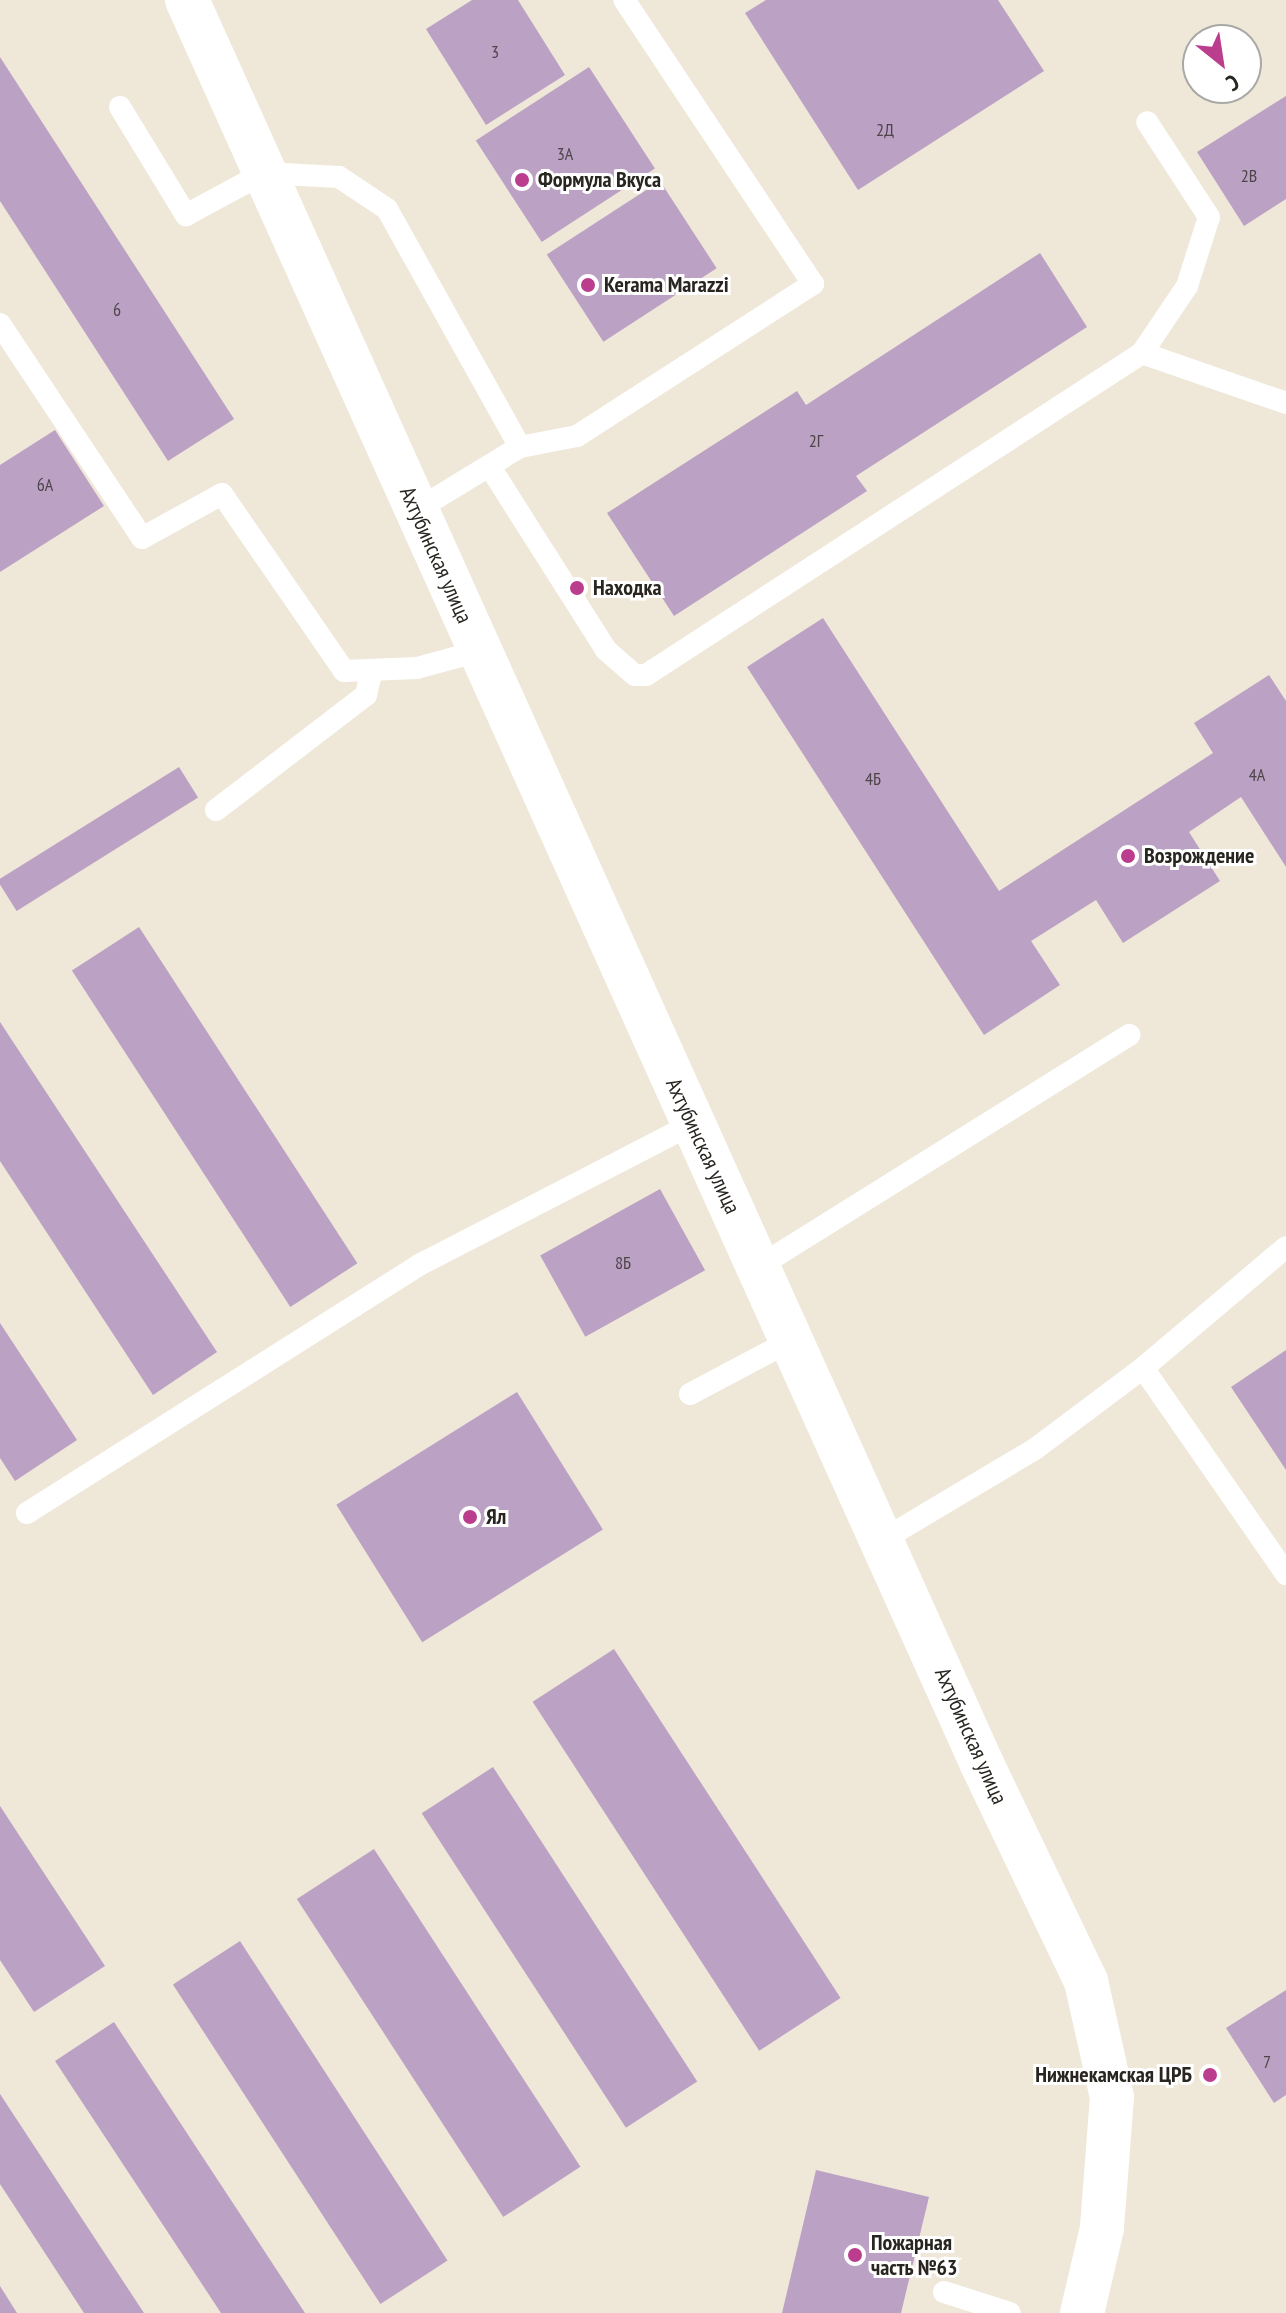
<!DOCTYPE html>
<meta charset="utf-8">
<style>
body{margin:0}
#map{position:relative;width:1286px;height:2313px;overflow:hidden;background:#efe8d9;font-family:"PT Sans Narrow",sans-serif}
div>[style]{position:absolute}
.building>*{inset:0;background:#bba1c4;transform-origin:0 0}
.lane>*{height:22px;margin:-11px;padding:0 11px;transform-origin:11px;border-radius:11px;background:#fff}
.street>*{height:44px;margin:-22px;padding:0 22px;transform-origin:22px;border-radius:22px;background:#fff}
.dots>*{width:22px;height:22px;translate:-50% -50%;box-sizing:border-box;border:4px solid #fff;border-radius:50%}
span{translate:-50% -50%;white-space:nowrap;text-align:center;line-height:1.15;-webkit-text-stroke:6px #fff;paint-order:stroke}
.number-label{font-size:18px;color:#4e454a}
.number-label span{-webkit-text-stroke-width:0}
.poi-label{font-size:22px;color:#292621;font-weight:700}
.left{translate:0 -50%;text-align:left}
.right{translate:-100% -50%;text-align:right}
.street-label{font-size:22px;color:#292621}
.north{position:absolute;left:1182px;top:24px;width:80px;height:80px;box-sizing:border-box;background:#fff;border:2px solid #a9a8a6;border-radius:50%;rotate:150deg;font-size:22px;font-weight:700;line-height:32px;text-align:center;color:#292621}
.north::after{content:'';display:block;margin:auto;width:28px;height:36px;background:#ba3e8d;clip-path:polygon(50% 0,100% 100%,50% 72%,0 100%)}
</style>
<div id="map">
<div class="building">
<i style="clip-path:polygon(472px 0,518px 0,565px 75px,486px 125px,426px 29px)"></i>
<i style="clip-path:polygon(766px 0,998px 0,1044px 71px,858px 190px,745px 13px)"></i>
<i style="clip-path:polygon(0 57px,234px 419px,168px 461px,0 201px)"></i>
<i style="left:589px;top:67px;width:121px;height:135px;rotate:57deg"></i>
<i style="clip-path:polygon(1286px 96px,1286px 199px,1244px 226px,1197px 152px)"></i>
<i style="left:660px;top:181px;width:104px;height:135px;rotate:57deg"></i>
<i style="clip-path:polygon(1040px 253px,1087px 327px,856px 476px,867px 491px,674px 616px,607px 513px,797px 391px,806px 405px)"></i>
<i style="clip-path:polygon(55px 430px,104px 506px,0 572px,0 465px)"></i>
<i style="clip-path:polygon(823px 618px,999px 891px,1213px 753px,1194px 723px,1269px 675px,1286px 701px,1286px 867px,1241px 797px,1189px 832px,1220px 881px,1123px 943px,1096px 900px,1031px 941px,1060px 985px,984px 1035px,747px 667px)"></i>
<i style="left:179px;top:767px;width:36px;height:214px;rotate:58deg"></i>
<i style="left:139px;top:927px;width:401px;height:80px;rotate:57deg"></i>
<i style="clip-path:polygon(0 1022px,217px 1352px,153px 1395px,0 1161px)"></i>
<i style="left:660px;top:1189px;width:93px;height:137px;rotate:61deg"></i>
<i style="clip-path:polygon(0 1323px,77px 1440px,15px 1481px,0 1458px)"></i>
<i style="clip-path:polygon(1286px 1350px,1286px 1470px,1231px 1387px)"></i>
<i style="left:517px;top:1392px;width:162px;height:213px;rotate:58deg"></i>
<i style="left:614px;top:1649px;width:416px;height:97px;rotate:57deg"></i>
<i style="left:493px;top:1767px;width:375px;height:85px;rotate:57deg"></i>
<i style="clip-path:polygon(0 1806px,105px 1966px,34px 2012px,0 1960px)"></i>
<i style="left:374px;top:1849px;width:379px;height:92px;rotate:57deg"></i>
<i style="left:240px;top:1941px;width:381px;height:80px;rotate:57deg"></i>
<i style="clip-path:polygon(1286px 1990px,1286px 2095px,1274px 2103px,1226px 2028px)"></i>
<i style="clip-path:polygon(114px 2022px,305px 2313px,221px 2313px,55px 2061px)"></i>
<i style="clip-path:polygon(0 2094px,144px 2313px,84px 2313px,0 2184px)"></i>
<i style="clip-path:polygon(816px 2170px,929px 2197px,901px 2313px,782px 2313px)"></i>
<i style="clip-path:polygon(0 2286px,17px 2313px,0 2313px)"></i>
</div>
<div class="lane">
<i style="left:120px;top:107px;width:127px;rotate:58.6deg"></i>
<i style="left:186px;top:215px;width:89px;rotate:-28.3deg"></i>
<i style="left:264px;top:173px;width:75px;rotate:3.1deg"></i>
<i style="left:339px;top:177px;width:58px;rotate:33.7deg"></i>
<i style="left:387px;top:209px;width:273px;rotate:60.8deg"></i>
<i style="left:0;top:324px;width:257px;rotate:56.4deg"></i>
<i style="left:142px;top:538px;width:91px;rotate:-28.8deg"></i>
<i style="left:222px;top:494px;width:215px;rotate:55.4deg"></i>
<i style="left:344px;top:671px;width:73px;rotate:-2.4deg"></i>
<i style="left:417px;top:668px;width:64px;rotate:-15.3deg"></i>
<i style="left:1142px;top:353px;width:81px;rotate:-56.1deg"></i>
<i style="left:1187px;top:286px;width:72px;rotate:-72.3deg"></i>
<i style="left:1209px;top:217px;width:113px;rotate:-123.1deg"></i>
<i style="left:490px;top:467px;width:217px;rotate:57.6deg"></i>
<i style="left:606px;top:650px;width:38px;rotate:41deg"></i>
<i style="left:635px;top:675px;width:11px"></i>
<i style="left:646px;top:675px;width:591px;rotate:-32.99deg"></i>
<i style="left:1142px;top:353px;width:152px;rotate:19.1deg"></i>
<i style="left:415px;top:511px;width:123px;rotate:-31.4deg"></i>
<i style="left:520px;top:447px;width:58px;rotate:-10.9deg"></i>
<i style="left:577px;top:436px;width:281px;rotate:-32.8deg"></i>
<i style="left:813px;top:284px;width:341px;rotate:-123.6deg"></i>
<i style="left:216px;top:810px;width:189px;rotate:-37.5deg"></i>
<i style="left:366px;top:695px;width:26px;rotate:-77deg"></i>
<i style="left:758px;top:1267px;width:438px;rotate:-32deg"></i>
<i style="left:1143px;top:1368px;width:187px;rotate:-40.2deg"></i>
<i style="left:690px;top:1394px;width:115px;rotate:-27.9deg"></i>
<i style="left:27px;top:1513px;width:464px;rotate:-32.3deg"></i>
<i style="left:419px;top:1265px;width:307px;rotate:-27.3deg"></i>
<i style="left:884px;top:1539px;width:176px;rotate:-30.8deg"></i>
<i style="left:1035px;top:1449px;width:135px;rotate:-36.9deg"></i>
<i style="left:1143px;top:1368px;width:251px;rotate:55.2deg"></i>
<i style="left:944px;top:2292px;width:69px;rotate:17.7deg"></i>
</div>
<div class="street">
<i style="left:187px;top:0;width:1933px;rotate:65.74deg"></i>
<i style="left:981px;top:1762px;width:243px;rotate:64.4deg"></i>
<i style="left:1086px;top:1981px;width:119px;rotate:77.4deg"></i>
<i style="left:1112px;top:2097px;width:131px;rotate:94.4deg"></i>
<i style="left:1102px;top:2228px;width:87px;rotate:103.2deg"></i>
</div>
<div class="dots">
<i style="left:522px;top:180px;background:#ba3e8d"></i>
<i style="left:588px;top:285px;background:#ba3e8d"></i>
<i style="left:577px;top:588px;background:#ba3e8d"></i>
<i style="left:1128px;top:856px;background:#ba3e8d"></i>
<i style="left:470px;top:1517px;background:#ba3e8d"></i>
<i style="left:1210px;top:2075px;background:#ba3e8d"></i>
<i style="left:855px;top:2255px;background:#ba3e8d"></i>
</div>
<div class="number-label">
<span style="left:495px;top:52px">3</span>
<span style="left:885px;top:130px">2Д</span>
<span style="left:565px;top:154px">3А</span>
<span style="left:1249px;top:176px">2В</span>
<span style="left:117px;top:310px">6</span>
<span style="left:816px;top:441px">2Г</span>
<span style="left:45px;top:485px">6А</span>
<span style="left:1257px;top:775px">4А</span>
<span style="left:873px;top:779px">4Б</span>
<span style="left:623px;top:1263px">8Б</span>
<span style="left:1267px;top:2062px">7</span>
</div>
<div class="poi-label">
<span class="left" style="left:538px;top:180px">Формула Вкуса</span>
<span class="left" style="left:604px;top:285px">Kerama Marazzi</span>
<span class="left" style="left:593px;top:588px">Находка</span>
<span class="left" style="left:1144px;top:856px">Возрождение</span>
<span class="left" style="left:486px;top:1517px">Ял</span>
<span class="right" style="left:1192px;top:2075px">Нижнекамская ЦРБ</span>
<span class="left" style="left:871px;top:2255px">Пожарная<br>часть №63</span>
</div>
<div class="street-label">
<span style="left:436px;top:555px;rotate:66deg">Ахтубинская улица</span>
<span style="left:703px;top:1146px;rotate:65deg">Ахтубинская улица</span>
<span style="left:971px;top:1736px;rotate:66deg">Ахтубинская улица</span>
</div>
<div class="north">С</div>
</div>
